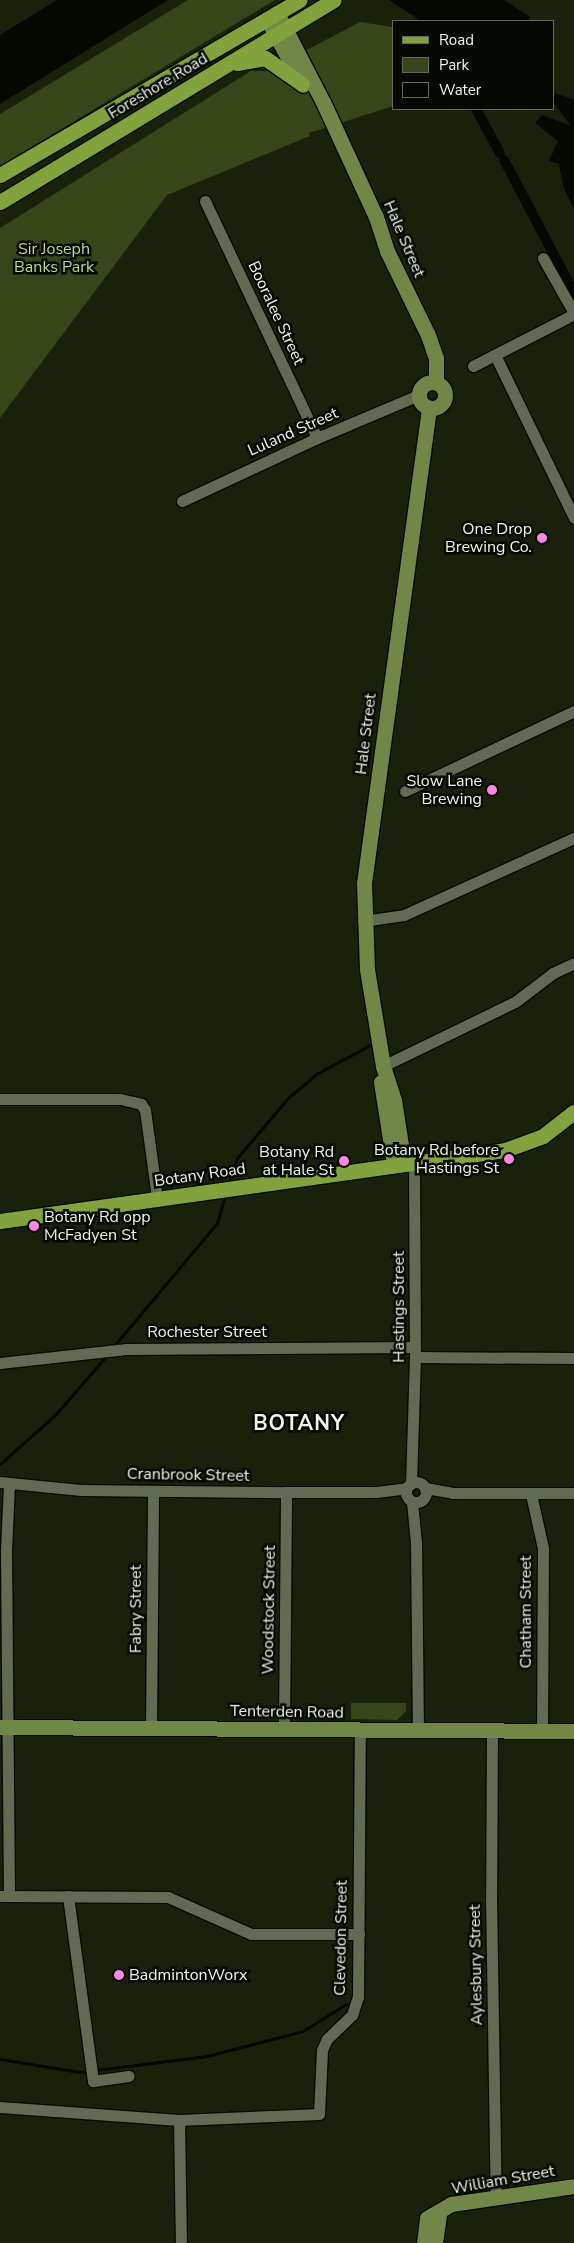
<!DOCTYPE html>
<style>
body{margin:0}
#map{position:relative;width:574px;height:2243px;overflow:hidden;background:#19210b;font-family:"Nunito Sans",sans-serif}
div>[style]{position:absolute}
.green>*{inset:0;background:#374619}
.water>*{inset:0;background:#030800}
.stream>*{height:3px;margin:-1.5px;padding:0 1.5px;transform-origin:1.5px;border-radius:1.5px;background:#030800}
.canal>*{height:10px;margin:-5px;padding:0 5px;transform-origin:5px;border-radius:5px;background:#030800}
.roads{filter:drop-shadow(1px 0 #050a00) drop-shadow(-1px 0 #050a00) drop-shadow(0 1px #050a00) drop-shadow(0 -1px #050a00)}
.street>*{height:11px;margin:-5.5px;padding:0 5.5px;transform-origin:5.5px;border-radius:5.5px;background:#616b52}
.street>.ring{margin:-5.5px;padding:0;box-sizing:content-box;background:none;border:11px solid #616b52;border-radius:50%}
.secondary>*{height:15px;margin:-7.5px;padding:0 7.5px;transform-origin:7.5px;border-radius:7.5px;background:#728648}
.secondary>.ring{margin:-7.5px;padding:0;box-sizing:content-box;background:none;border:15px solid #728648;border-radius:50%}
.primary>*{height:15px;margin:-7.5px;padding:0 7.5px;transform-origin:7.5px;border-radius:7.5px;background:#82a23e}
.dots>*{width:14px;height:14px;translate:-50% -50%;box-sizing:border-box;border:2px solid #060903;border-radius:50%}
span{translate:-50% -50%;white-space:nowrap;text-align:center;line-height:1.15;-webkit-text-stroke:5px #060903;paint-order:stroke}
.street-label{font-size:16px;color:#f0f6e8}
.park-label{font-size:16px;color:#bcdc87}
.poi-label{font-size:16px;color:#f0f6e8}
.right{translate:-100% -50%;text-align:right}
.left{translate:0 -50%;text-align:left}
.district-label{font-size:21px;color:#f0f6e8;font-weight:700;letter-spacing:1px}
.legend{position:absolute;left:392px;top:20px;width:162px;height:90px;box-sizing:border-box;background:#060903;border:1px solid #64685f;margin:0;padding:6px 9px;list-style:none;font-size:15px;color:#f0f6e8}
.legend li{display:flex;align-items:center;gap:10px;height:25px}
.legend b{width:25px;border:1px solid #64685f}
</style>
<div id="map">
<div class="green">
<i style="clip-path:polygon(188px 0,275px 0,0 166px,0 114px)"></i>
<i style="clip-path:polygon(360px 22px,393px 27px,393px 106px,309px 133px,310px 136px,167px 195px,0 418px,0 228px,251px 71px,267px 71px)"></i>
<i style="clip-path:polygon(351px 1703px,406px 1703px,406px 1711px,397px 1720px,351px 1719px)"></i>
</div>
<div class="water">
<i style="clip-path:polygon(57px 0,168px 0,0 104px,0 35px)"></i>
<i style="clip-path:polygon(389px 0,504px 0,530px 17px,528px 21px,421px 21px)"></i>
<i style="clip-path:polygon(555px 93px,574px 100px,574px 209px,563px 186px,559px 164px,549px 161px,558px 141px,535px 123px,542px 115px,571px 126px,553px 102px)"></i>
</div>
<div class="stream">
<i style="left:229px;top:1184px;width:27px;rotate:-73deg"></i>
<i style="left:237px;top:1158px;width:79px;rotate:-49.6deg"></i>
<i style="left:288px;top:1098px;width:39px;rotate:-40deg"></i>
<i style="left:318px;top:1073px;width:64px;rotate:-28.2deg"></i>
<i style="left:113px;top:1347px;width:162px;rotate:-50deg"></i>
<i style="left:217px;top:1223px;width:29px;rotate:-74deg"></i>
<i style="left:0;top:1464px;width:75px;rotate:-41.8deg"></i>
<i style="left:56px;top:1414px;width:79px;rotate:-49.1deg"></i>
<i style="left:0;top:2059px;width:81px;rotate:9.2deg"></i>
<i style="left:80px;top:2072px;width:128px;rotate:-7.2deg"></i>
<i style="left:207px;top:2056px;width:99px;rotate:-14.6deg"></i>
<i style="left:303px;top:2031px;width:51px;rotate:-32.1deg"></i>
</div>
<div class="canal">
<i style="left:476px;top:109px;width:50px;rotate:61.4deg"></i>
<i style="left:504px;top:160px;width:150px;rotate:62.2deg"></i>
</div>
<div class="roads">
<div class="street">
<i style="left:205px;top:201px;width:262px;rotate:64.7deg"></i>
<i style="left:543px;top:258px;width:63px;rotate:60.6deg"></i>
<i style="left:495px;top:355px;width:181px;rotate:64.1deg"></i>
<i style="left:473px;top:366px;width:114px;rotate:-27.2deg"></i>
<i style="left:182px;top:501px;width:149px;rotate:-25deg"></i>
<i style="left:317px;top:438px;width:111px;rotate:-22.9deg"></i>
<i style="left:405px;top:791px;width:187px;rotate:-25.3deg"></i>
<i style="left:363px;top:921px;width:41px;rotate:-8.3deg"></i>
<i style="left:404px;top:915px;width:187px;rotate:-24.4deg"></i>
<i style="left:383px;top:1066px;width:147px;rotate:-25.9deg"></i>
<i style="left:515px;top:1002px;width:48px;rotate:-37.3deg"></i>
<i style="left:553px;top:973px;width:23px;rotate:-25deg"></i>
<i style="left:0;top:1099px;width:120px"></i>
<i style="left:120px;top:1099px;width:22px;rotate:13deg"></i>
<i style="left:141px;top:1104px;width:7px;rotate:56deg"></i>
<i style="left:145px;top:1110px;width:89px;rotate:82.2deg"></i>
<i style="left:415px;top:1357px;width:159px;rotate:0.4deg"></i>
<i style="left:0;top:1363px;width:127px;rotate:-6.3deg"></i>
<i style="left:126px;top:1349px;width:289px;rotate:-0.4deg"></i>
<i style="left:0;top:1482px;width:81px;rotate:5.6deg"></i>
<i style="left:81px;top:1490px;width:205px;rotate:0.6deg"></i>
<i style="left:286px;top:1492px;width:90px"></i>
<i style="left:376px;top:1492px;width:31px;rotate:-7deg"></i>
<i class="ring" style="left:406px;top:1482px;width:9px;height:9px"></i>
<i style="left:411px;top:1484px;width:127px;rotate:-88.2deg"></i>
<i style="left:415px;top:1357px;width:194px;rotate:-90.3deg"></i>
<i style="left:425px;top:1488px;width:27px;rotate:10deg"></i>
<i style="left:452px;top:1493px;width:122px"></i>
<i style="left:531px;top:1494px;width:55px;rotate:77.5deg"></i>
<i style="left:543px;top:1548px;width:183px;rotate:90.3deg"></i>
<i style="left:412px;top:1502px;width:40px;rotate:84.3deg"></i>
<i style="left:416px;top:1542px;width:189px;rotate:89.4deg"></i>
<i style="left:151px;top:1728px;width:237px;rotate:-89.5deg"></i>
<i style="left:284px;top:1729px;width:237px;rotate:-89.5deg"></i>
<i style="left:492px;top:1731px;width:165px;rotate:90.3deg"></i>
<i style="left:491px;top:1896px;width:302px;rotate:89.1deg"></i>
<i style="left:0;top:1896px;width:168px;rotate:0.3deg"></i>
<i style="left:168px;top:1897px;width:91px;rotate:24deg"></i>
<i style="left:251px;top:1934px;width:108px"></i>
<i style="left:9px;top:1896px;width:345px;rotate:-90.5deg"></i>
<i style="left:6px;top:1551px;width:66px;rotate:-87.4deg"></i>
<i style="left:68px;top:1896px;width:187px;rotate:82.3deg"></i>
<i style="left:93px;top:2081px;width:36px;rotate:-8deg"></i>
<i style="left:0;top:2107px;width:179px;rotate:4.2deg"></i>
<i style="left:179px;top:2120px;width:140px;rotate:-2.5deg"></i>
<i style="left:319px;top:2114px;width:64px;rotate:-87.3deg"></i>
<i style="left:322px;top:2050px;width:12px;rotate:-66deg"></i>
<i style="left:327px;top:2039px;width:35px;rotate:-44deg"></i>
<i style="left:352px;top:2015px;width:19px;rotate:-72deg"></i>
<i style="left:358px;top:1997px;width:267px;rotate:-89.6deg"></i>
<i style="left:179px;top:2120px;width:123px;rotate:89.1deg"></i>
</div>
<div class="secondary">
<i style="left:277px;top:13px;width:100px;rotate:62.7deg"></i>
<i style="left:323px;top:102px;width:127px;rotate:65.3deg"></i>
<i style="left:376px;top:217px;width:36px;rotate:72deg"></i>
<i style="left:387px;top:251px;width:93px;rotate:64deg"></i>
<i style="left:428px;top:335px;width:24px;rotate:71deg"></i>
<i style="left:436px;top:358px;width:24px;rotate:90deg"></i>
<i style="left:267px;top:19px;width:75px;rotate:61.4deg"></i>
<i class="ring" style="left:419px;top:382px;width:11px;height:11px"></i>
<i style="left:381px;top:1082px;width:77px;rotate:81deg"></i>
<i style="left:404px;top:1164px;width:65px;rotate:-98.9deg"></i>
<i style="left:394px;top:1100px;width:36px;rotate:-108deg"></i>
<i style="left:383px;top:1066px;width:98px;rotate:-99.4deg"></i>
<i style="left:367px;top:969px;width:86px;rotate:-92deg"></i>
<i style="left:364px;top:883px;width:480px;rotate:-82.2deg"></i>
<i style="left:0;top:1727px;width:574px;rotate:0.4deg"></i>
<i style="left:424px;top:2243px;width:25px;rotate:-83deg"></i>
<i style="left:427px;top:2218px;width:28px;rotate:-30deg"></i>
<i style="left:451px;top:2204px;width:124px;rotate:-8.3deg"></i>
<i style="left:435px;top:2243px;width:30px;rotate:-82deg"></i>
</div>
<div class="primary">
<i style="left:237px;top:63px;width:28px;rotate:-10deg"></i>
<i style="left:265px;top:58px;width:45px;rotate:35.1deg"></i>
<i style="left:0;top:175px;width:347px;rotate:-30.3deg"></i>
<i style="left:0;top:202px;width:390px;rotate:-31.2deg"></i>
<i style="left:0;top:1221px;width:510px;rotate:-8deg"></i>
<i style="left:505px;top:1150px;width:40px;rotate:-20.2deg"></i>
<i style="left:543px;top:1136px;width:39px;rotate:-38deg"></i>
</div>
</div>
<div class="dots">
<i style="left:542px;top:538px;background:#fc86e3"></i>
<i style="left:492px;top:790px;background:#fc86e3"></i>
<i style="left:509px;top:1159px;background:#fc86e3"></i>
<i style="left:344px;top:1161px;background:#fc86e3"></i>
<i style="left:34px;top:1226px;background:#fc86e3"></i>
<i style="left:119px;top:1975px;background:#fc86e3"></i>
</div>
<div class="street-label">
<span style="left:158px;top:86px;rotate:-31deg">Foreshore Road</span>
<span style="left:404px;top:239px;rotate:67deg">Hale Street</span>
<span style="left:276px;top:313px;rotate:65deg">Booralee Street</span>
<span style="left:293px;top:432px;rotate:-24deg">Luland Street</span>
<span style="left:366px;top:734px;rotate:-83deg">Hale Street</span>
<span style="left:200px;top:1175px;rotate:-8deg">Botany Road</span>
<span style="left:399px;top:1307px;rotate:-90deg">Hastings Street</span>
<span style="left:207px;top:1332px">Rochester Street</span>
<span style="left:188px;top:1475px;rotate:1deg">Cranbrook Street</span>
<span style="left:136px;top:1609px;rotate:-90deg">Fabry Street</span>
<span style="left:269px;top:1610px;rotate:-89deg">Woodstock Street</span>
<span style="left:526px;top:1612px;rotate:-90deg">Chatham Street</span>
<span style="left:287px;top:1712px;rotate:1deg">Tenterden Road</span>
<span style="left:341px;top:1938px;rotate:-89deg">Clevedon Street</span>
<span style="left:476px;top:1965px;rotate:-91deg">Aylesbury Street</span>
<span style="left:503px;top:2180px;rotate:-10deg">William Street</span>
</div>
<div class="park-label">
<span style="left:54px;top:258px">Sir Joseph<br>Banks Park</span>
</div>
<div class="poi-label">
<span class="right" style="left:532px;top:538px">One Drop<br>Brewing Co.</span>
<span class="right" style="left:482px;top:790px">Slow Lane<br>Brewing</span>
<span class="right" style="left:499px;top:1159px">Botany Rd before<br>Hastings St</span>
<span class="right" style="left:334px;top:1161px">Botany Rd<br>at Hale St</span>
<span class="left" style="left:44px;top:1226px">Botany Rd opp<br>McFadyen St</span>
<span class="left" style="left:129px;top:1975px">BadmintonWorx</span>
</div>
<div class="district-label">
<span style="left:299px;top:1423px">BOTANY</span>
</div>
<ul class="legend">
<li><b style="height:6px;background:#82a23e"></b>Road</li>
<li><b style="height:14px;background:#374619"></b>Park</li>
<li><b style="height:14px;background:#030800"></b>Water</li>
</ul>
</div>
